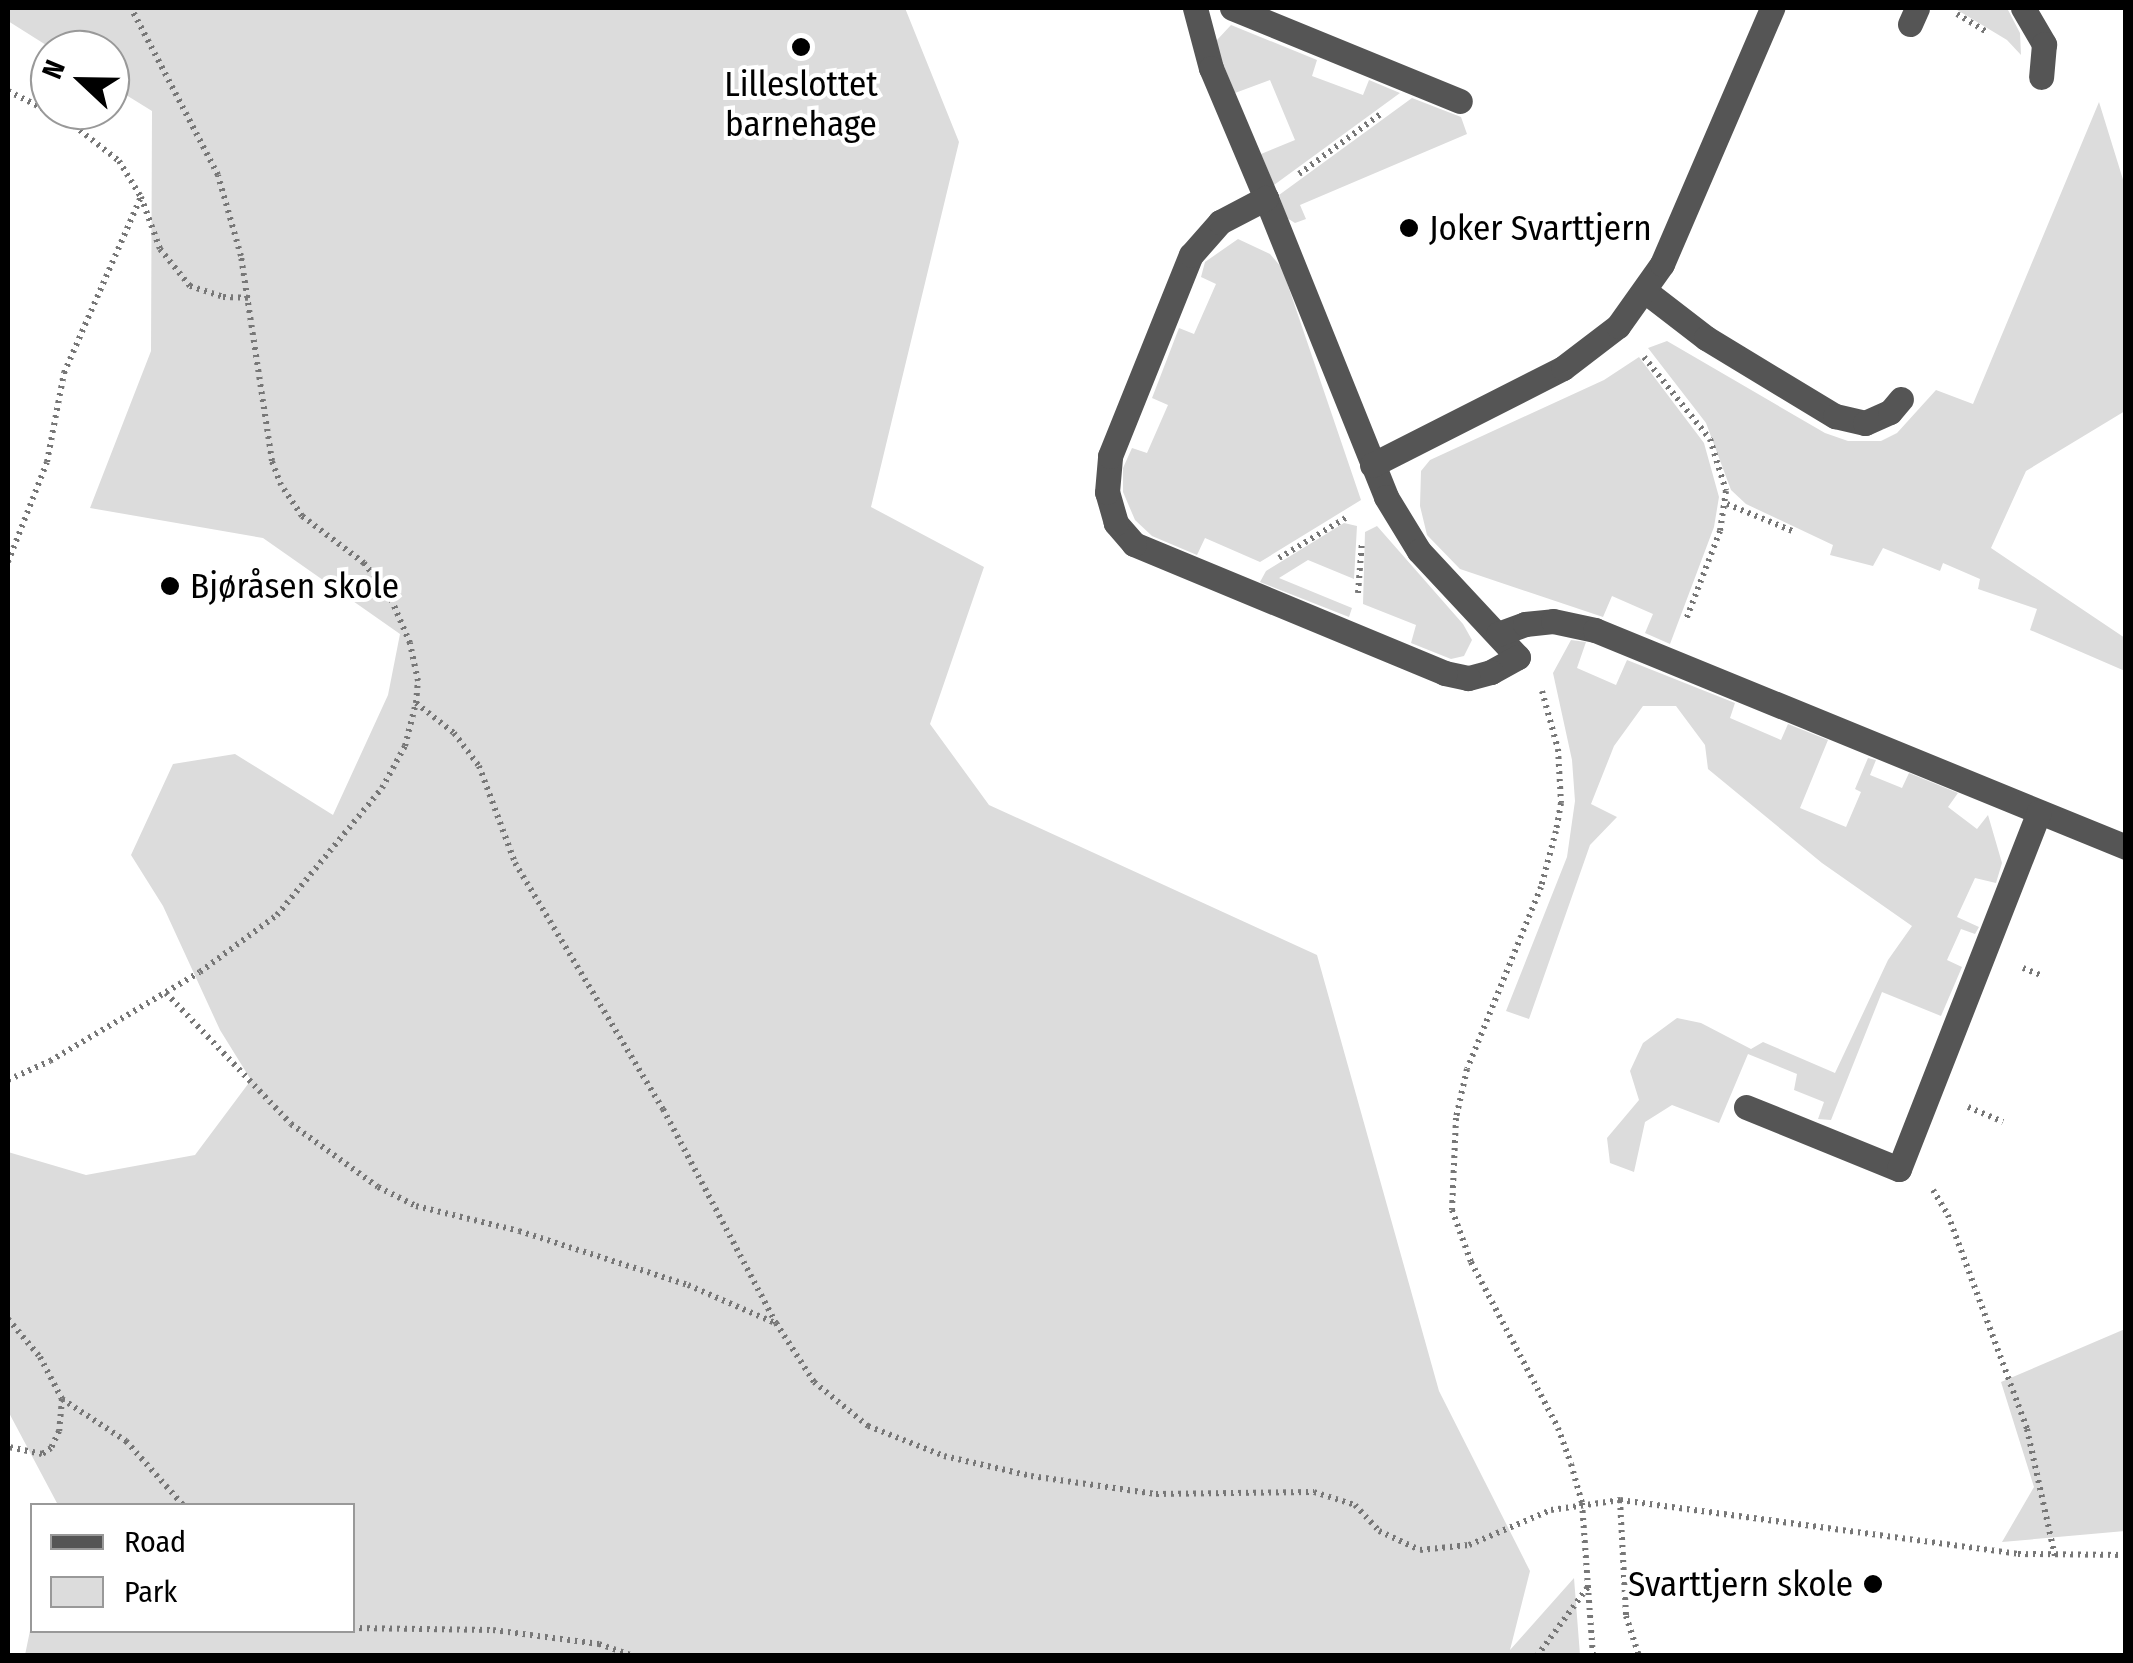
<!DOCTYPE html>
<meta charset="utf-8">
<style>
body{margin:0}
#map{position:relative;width:2133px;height:1663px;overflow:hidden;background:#fff;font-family:"Fira Sans Condensed",sans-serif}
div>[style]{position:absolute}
.green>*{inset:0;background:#dcdcdc}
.path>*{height:6px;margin-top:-3px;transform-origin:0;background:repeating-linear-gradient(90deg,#777 0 2.5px,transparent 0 7.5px)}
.minor>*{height:25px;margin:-12.5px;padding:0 12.5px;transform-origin:12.5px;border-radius:12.5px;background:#555}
.dots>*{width:28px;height:28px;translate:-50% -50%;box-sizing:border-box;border:5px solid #fff;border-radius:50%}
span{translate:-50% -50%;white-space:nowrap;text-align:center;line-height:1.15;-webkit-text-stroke:8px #fff;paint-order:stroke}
.poi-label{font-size:35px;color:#000}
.left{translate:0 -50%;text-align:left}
.right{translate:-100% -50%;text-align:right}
.frame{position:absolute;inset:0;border:10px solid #000;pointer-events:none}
.legend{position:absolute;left:30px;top:1503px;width:325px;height:130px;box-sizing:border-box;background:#fff;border:2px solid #999;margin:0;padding:12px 18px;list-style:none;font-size:30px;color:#000}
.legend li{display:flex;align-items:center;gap:20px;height:50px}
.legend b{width:50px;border:2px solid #999}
.north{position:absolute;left:30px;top:30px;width:100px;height:100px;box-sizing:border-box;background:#fff;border:2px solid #999;border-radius:50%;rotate:292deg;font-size:28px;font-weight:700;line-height:40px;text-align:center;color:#000}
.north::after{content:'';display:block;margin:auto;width:35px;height:45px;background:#000;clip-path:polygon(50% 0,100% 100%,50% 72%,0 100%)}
</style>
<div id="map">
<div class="green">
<i style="clip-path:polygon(8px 8px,905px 8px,959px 142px,871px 507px,984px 567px,930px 724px,989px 805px,1317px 955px,1439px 1391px,1530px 1571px,1510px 1650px,1574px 1578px,1580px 1655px,25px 1655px,32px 1621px,32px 1630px,352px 1630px,352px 1506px,58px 1505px,8px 1411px,8px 1152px,86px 1175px,195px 1155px,251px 1080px,220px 1030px,163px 906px,131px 855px,173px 764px,235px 754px,333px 815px,388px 695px,400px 634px,263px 538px,90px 508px,151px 351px,152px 111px,110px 85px,110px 50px,54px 50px,8px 21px)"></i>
<i style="clip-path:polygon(1954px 8px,2007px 8px,2020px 33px,2021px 55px,2007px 40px)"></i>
<i style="clip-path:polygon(1231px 25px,1317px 60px,1312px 76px,1363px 95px,1369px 80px,1400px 93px,1274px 185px,1261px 154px,1295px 140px,1270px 80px,1235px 93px,1217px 49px,1217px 40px)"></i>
<i style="clip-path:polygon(1412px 98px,1461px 117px,1467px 134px,1300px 205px,1306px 219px,1295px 223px,1287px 218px,1279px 195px)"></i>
<i style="clip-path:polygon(2099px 102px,2125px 186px,2125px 411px,2026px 471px,1991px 548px,2125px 638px,2125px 671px,2030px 630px,2037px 609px,1978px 589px,1980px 579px,1943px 563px,1940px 571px,1883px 548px,1873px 566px,1830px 555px,1833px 545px,1746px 504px,1731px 490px,1706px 423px,1648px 348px,1667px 341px,1825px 433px,1848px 441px,1881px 441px,1897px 433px,1936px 390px,1973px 404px)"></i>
<i style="clip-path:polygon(1238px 239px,1270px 254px,1282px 268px,1361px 500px,1260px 562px,1205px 538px,1197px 555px,1152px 536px,1135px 520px,1123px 492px,1123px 468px,1132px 448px,1147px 453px,1168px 405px,1152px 398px,1179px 328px,1194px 334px,1216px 284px,1201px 277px,1205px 262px)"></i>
<i style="clip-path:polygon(1639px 357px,1704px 443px,1719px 497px,1714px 527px,1670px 644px,1645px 633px,1653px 614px,1612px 596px,1603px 617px,1460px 569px,1427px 535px,1420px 506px,1421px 471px,1430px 460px,1604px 380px)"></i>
<i style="clip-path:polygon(1344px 523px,1357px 526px,1354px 579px,1308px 560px,1279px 578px,1352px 608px,1349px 617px,1260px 582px,1266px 571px)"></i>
<i style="clip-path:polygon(1377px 526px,1463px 624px,1472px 640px,1464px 656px,1451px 659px,1411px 643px,1416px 625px,1363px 604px,1365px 532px)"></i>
<i style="clip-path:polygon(1571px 640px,1586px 642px,1577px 668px,1616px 685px,1627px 660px,1735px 703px,1730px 718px,1781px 740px,1788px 724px,1828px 740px,1800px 808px,1846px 827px,1861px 792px,1855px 789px,1868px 758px,1876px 760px,1870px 775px,1902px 788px,1909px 773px,1958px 793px,1948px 807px,1977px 829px,1988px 815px,2002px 863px,1996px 883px,1975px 878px,1957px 917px,1979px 927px,1975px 934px,1961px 929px,1947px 960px,1962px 967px,1941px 1016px,1882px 992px,1831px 1120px,1818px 1119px,1824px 1102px,1794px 1090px,1797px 1074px,1748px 1054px,1719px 1123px,1672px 1105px,1645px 1122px,1634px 1172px,1610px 1163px,1607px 1138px,1639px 1100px,1630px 1071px,1643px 1043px,1677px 1018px,1701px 1023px,1751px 1049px,1763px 1042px,1835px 1073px,1888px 960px,1912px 926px,1822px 863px,1708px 769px,1705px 745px,1676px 706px,1643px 706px,1614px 746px,1591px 804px,1617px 817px,1590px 845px,1529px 1019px,1506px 1011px,1567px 857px,1575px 801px,1572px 760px,1553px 673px)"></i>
<i style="clip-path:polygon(2125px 1329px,2125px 1531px,2002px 1542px,2034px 1487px,2001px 1382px)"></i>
</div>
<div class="path">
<i style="left:1957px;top:14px;width:37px;rotate:31deg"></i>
<i style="left:8px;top:91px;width:67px;rotate:26.6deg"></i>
<i style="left:68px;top:121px;width:65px;rotate:38.1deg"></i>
<i style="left:119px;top:161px;width:42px;rotate:58.6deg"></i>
<i style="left:141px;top:197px;width:55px;rotate:69.9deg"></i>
<i style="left:160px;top:249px;width:48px;rotate:51deg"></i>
<i style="left:190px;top:286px;width:35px;rotate:18deg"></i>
<i style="left:223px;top:297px;width:25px;rotate:2deg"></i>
<i style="left:1299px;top:174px;width:103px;rotate:-36.3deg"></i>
<i style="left:1644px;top:357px;width:105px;rotate:51.2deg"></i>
<i style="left:1710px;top:439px;width:54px;rotate:72.9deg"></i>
<i style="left:1726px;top:491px;width:40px;rotate:98.5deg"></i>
<i style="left:1720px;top:531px;width:97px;rotate:111deg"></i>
<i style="left:1727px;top:504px;width:74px;rotate:22.4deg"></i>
<i style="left:1279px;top:558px;width:82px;rotate:-31deg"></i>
<i style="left:8px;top:562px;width:107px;rotate:-68.7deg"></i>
<i style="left:47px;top:462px;width:91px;rotate:-79.2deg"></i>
<i style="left:64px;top:373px;width:192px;rotate:-66.4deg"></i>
<i style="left:1358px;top:593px;width:52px;rotate:-85.6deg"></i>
<i style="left:1542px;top:691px;width:60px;rotate:74.6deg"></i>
<i style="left:1558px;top:749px;width:54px;rotate:86.8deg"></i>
<i style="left:1561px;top:803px;width:28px;rotate:100deg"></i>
<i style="left:1556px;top:831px;width:58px;rotate:105deg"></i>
<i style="left:1541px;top:887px;width:196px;rotate:112.1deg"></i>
<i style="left:1467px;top:1069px;width:50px;rotate:102.7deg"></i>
<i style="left:1456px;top:1118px;width:92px;rotate:92.5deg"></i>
<i style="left:1452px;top:1210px;width:55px;rotate:69.9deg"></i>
<i style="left:1471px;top:1262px;width:187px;rotate:62.3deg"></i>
<i style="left:1558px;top:1428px;width:38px;rotate:70deg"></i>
<i style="left:1571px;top:1464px;width:41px;rotate:74.2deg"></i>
<i style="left:1582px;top:1503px;width:153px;rotate:85.9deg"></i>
<i style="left:416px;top:703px;width:48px;rotate:38.3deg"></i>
<i style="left:454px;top:733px;width:41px;rotate:52.9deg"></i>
<i style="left:479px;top:766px;width:103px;rotate:69.6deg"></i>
<i style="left:515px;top:863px;width:287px;rotate:59deg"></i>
<i style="left:663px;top:1109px;width:242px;rotate:62.2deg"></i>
<i style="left:776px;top:1323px;width:70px;rotate:57.2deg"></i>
<i style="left:814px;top:1382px;width:70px;rotate:39.2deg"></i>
<i style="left:868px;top:1426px;width:82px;rotate:21.5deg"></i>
<i style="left:944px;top:1456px;width:89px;rotate:12.9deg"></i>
<i style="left:1031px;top:1476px;width:126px;rotate:8.2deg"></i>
<i style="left:1156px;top:1494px;width:158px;rotate:-0.7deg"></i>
<i style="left:1314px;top:1492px;width:43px;rotate:17.6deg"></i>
<i style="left:1355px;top:1505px;width:35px;rotate:47deg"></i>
<i style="left:1379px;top:1531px;width:45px;rotate:24.9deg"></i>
<i style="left:1420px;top:1550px;width:49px;rotate:-5.8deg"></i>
<i style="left:1469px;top:1545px;width:89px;rotate:-23.1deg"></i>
<i style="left:1551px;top:1510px;width:70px;rotate:-8.2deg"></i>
<i style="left:1620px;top:1500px;width:402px;rotate:7.7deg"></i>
<i style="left:2018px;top:1554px;width:108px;rotate:0.5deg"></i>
<i style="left:2023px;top:968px;width:22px;rotate:22deg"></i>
<i style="left:166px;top:993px;width:181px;rotate:46.3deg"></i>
<i style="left:291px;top:1124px;width:107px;rotate:35.9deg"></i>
<i style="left:378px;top:1187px;width:42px;rotate:26.6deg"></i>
<i style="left:416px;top:1206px;width:106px;rotate:13.6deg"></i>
<i style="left:519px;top:1231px;width:177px;rotate:17.7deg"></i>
<i style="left:688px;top:1285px;width:95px;rotate:23.6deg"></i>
<i style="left:8px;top:1080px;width:46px;rotate:-24.3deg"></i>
<i style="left:50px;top:1061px;width:174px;rotate:-30.7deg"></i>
<i style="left:200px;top:972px;width:96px;rotate:-36.5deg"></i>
<i style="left:277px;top:915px;width:165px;rotate:-50.4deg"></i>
<i style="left:382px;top:788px;width:48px;rotate:-61.3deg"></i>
<i style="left:405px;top:746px;width:44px;rotate:-75.7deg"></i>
<i style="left:416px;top:703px;width:22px;rotate:-85deg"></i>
<i style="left:418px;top:681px;width:39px;rotate:-102deg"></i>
<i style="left:410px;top:643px;width:53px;rotate:-113.2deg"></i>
<i style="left:389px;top:594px;width:40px;rotate:-129deg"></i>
<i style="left:364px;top:563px;width:78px;rotate:-142.8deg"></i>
<i style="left:302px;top:516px;width:37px;rotate:-124deg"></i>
<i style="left:281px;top:485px;width:26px;rotate:-111deg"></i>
<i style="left:272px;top:461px;width:207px;rotate:-98.6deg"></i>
<i style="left:241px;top:256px;width:84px;rotate:-105.9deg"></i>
<i style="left:218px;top:175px;width:188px;rotate:-117.5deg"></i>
<i style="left:1968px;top:1107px;width:38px;rotate:23deg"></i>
<i style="left:1933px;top:1190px;width:29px;rotate:59deg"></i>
<i style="left:1948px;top:1215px;width:228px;rotate:69.7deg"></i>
<i style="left:2027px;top:1429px;width:130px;rotate:77.6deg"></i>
<i style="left:8px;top:1319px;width:50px;rotate:49.9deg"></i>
<i style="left:40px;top:1357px;width:47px;rotate:62.4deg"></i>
<i style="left:62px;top:1399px;width:32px;rotate:95deg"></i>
<i style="left:59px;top:1431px;width:19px;rotate:115deg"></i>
<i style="left:51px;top:1448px;width:11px;rotate:146deg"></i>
<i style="left:42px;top:1454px;width:35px;rotate:-168deg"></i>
<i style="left:62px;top:1399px;width:77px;rotate:33.3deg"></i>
<i style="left:126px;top:1441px;width:87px;rotate:48.3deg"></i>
<i style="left:1620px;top:1500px;width:116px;rotate:87deg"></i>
<i style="left:1626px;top:1616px;width:42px;rotate:72deg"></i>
<i style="left:352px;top:1628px;width:141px;rotate:0.8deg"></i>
<i style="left:493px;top:1630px;width:107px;rotate:7.5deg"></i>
<i style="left:599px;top:1644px;width:36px;rotate:19deg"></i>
<i style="left:1537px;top:1656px;width:89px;rotate:-53.6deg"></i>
</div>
<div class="minor">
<i style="left:1195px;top:8px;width:62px;rotate:75.1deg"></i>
<i style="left:1211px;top:68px;width:141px;rotate:67.1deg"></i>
<i style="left:1266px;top:198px;width:322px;rotate:68.1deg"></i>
<i style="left:1386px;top:497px;width:63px;rotate:58.6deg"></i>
<i style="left:1419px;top:551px;width:145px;rotate:47deg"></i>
<i style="left:1518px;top:657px;width:31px;rotate:151deg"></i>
<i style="left:1491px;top:672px;width:24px;rotate:165deg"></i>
<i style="left:1468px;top:678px;width:24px;rotate:-168deg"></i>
<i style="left:1445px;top:673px;width:337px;rotate:-157.5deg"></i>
<i style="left:1134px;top:544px;width:28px;rotate:-131deg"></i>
<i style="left:1116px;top:523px;width:32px;rotate:-106deg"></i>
<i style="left:1107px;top:492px;width:36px;rotate:-85deg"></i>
<i style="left:1110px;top:456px;width:217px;rotate:-68.1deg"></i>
<i style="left:1191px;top:255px;width:44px;rotate:-48.7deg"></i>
<i style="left:1220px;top:222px;width:52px;rotate:-27.6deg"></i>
<i style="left:1232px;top:8px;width:246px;rotate:22.2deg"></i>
<i style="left:2023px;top:8px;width:42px;rotate:59.7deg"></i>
<i style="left:2044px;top:44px;width:33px;rotate:95deg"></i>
<i style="left:1910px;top:24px;width:17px;rotate:-66deg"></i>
<i style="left:1645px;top:291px;width:77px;rotate:37.6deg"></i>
<i style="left:1706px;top:338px;width:151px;rotate:31.2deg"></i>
<i style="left:1835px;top:416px;width:31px;rotate:13deg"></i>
<i style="left:1865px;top:423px;width:27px;rotate:-24deg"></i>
<i style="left:1890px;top:412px;width:17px;rotate:-50deg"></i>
<i style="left:1372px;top:465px;width:214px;rotate:-26.9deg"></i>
<i style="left:1563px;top:368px;width:69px;rotate:-37.4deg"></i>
<i style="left:1618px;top:326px;width:76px;rotate:-54.6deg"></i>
<i style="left:1662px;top:264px;width:279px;rotate:-66.7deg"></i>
<i style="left:1498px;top:634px;width:29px;rotate:-20deg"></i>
<i style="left:1525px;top:624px;width:28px;rotate:-6deg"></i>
<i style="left:1553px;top:621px;width:43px;rotate:12.1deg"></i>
<i style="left:1595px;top:630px;width:574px;rotate:22.23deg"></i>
<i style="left:1746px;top:1107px;width:165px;rotate:22.1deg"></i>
<i style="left:1899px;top:1169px;width:383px;rotate:-68.6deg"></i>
</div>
<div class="dots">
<i style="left:801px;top:47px;background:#000"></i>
<i style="left:1409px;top:228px;background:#000"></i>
<i style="left:170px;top:586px;background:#000"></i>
<i style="left:1873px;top:1584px;background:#000"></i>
</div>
<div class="poi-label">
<span style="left:801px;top:104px">Lilleslottet<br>barnehage</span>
<span class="left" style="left:1429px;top:228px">Joker Svarttjern</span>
<span class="left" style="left:190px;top:586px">Bjøråsen skole</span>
<span class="right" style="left:1853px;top:1584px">Svarttjern skole</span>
</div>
<div class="frame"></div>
<ul class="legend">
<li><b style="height:12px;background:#555"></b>Road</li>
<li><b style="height:28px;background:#dcdcdc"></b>Park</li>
</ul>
<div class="north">N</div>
</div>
